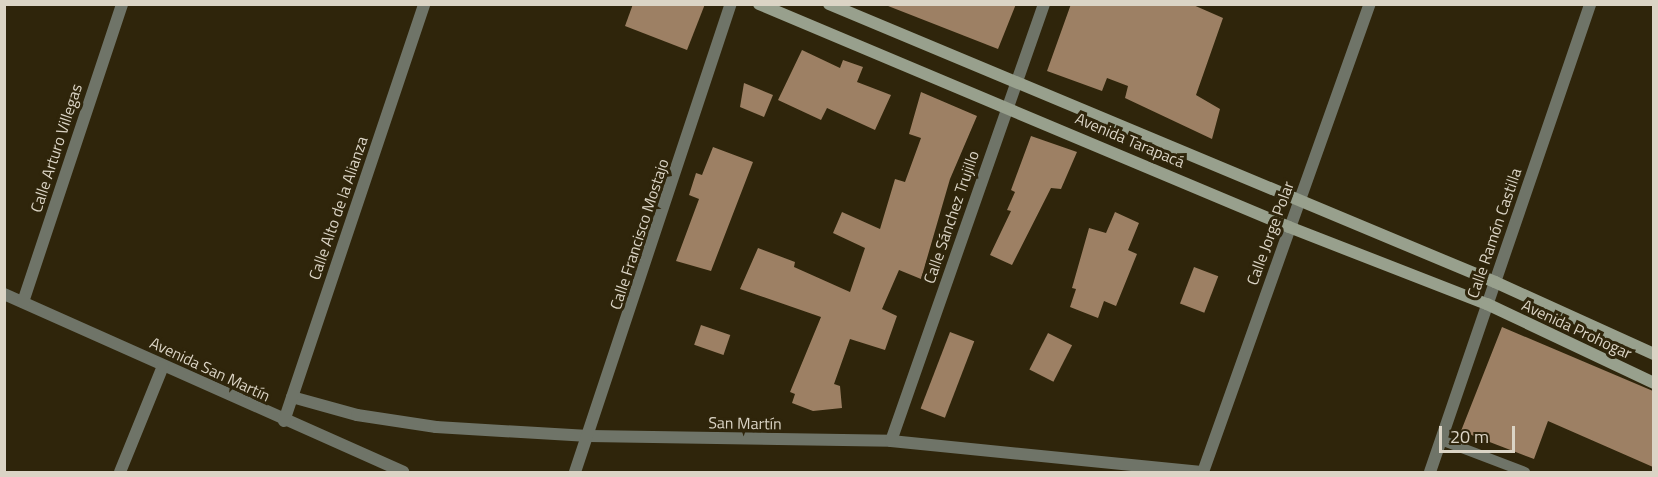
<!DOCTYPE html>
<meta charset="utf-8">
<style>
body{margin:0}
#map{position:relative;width:1658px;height:477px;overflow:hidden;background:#2f250b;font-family:"Titillium Web",sans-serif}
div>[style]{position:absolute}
.building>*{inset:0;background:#9d8064;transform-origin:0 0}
.lane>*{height:10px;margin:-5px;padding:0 5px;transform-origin:5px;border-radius:5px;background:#6f7468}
.street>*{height:12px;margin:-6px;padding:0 6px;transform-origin:6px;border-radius:6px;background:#6f7468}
.secondary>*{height:12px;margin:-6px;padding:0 6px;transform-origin:6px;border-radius:6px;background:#98a08d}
span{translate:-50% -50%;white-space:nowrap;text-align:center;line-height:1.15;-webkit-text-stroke:6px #2f250b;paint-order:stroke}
.street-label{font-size:16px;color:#dbd4c5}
.frame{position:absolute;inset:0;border:6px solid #dbd4c5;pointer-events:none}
.scale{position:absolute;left:1439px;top:426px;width:76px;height:27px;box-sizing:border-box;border:3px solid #dbd4c5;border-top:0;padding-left:8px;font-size:18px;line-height:21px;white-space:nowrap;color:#dbd4c5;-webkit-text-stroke:4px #2f250b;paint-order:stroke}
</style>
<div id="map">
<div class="building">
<i style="clip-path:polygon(633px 4px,705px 4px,687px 50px,625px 26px)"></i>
<i style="clip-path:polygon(883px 4px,1016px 4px,998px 49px)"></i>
<i style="clip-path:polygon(1071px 4px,1191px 4px,1223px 18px,1196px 95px,1220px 109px,1212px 139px,1125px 98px,1128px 86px,1107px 78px,1102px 91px,1047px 71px)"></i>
<i style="clip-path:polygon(802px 50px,840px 68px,843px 60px,863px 67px,857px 82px,891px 95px,875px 130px,827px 108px,821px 120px,778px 100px)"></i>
<i style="clip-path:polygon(744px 83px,773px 95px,764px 117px,740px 107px)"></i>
<i style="clip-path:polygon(921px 92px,977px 116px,950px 179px,921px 279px,899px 270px,882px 309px,897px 316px,885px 350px,850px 339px,834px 384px,840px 386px,842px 408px,813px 411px,792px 403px,795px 394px,790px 392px,821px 317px,740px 289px,758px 248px,795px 262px,794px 267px,850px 292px,865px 248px,833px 233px,842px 212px,880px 229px,895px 179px,905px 182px,921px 138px,909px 134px)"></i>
<i style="clip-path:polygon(1031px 136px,1077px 152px,1061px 189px,1051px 188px,1012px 265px,990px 255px,1011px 211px,1007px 210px,1015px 192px,1011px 190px)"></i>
<i style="clip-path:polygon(713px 147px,753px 162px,711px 271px,676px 261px,699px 199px,689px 195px,696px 173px,702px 175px)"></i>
<i style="clip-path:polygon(1115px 212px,1139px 223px,1128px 250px,1137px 254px,1116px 306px,1104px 301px,1098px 318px,1070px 307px,1076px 289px,1072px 288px,1089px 228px,1106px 233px)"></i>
<i style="left:1194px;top:267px;width:26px;height:39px;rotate:21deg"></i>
<i style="left:701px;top:325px;width:31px;height:21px;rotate:19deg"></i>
<i style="clip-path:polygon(1502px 327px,1653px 391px,1653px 467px,1548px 421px,1534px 459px,1461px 431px)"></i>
<i style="left:950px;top:332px;width:26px;height:82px;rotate:21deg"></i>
<i style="left:1048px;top:333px;width:27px;height:41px;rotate:27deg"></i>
</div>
<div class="lane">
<i style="left:1441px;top:440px;width:90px;rotate:20.9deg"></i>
</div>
<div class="street">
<i style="left:4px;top:294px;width:437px;rotate:24deg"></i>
<i style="left:23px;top:302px;width:314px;rotate:-71.6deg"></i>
<i style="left:292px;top:397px;width:67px;rotate:15.5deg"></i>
<i style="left:357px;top:415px;width:80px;rotate:8.6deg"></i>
<i style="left:436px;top:427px;width:153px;rotate:3.4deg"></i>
<i style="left:589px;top:436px;width:302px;rotate:0.9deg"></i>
<i style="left:891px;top:441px;width:312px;rotate:5.7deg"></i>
<i style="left:284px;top:421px;width:440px;rotate:-71.4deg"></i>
<i style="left:891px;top:441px;width:463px;rotate:-70.7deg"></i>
<i style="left:120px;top:472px;width:114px;rotate:-67.9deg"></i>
<i style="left:575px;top:472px;width:493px;rotate:-71.6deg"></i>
<i style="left:1203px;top:472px;width:497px;rotate:-70.4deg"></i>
<i style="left:1430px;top:472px;width:495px;rotate:-71.1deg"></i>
</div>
<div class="secondary">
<i style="left:759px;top:4px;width:575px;rotate:22.82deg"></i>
<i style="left:1289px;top:227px;width:212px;rotate:21.3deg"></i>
<i style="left:1487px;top:304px;width:185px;rotate:25.3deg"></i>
<i style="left:829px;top:4px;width:722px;rotate:22.66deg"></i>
<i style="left:1495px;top:282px;width:175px;rotate:24.4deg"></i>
</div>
<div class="street-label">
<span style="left:1130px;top:140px;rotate:23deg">Avenida Tarapacá</span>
<span style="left:56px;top:148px;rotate:-72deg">Calle Arturo Villegas</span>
<span style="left:338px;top:208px;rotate:-71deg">Calle Alto de la Alianza</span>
<span style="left:951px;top:217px;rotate:-71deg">Calle Sánchez Trujillo</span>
<span style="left:1270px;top:233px;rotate:-70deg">Calle Jorge Polar</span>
<span style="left:1494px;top:233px;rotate:-71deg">Calle Ramón Castilla</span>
<span style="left:639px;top:234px;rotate:-72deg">Calle Francisco Mostajo</span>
<span style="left:1577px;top:329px;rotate:25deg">Avenida Prohogar</span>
<span style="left:210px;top:369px;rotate:25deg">Avenida San Martín</span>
<span style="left:745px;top:423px;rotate:1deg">San Martín</span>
</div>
<div class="frame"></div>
<div class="scale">20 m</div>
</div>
